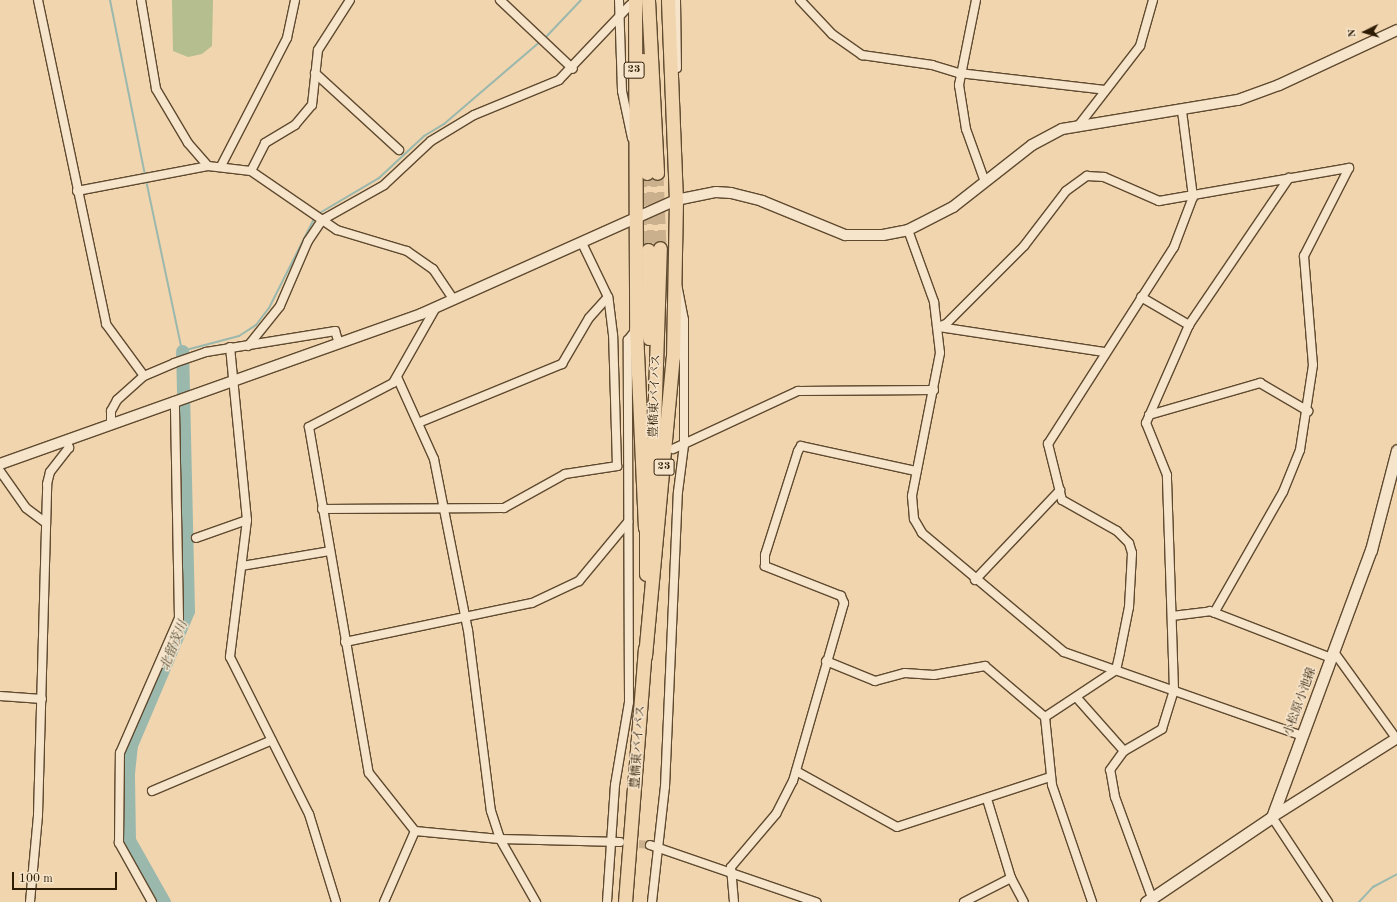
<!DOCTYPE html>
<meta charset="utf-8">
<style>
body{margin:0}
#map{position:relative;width:1397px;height:902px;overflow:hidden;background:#f1d5af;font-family:"Old Standard TT","Noto Serif JP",serif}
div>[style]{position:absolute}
.green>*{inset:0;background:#b4be8f}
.stream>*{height:2px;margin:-1px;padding:0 1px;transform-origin:1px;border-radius:1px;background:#9bb8ad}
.river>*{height:13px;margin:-6.5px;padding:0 6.5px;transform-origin:6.5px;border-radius:6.5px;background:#9bb8ad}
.minor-tunnel>*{height:8px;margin-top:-4px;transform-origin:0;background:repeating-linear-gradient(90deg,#cab08d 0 8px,transparent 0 12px)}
.trunk-tunnel>*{height:13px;margin-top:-6.5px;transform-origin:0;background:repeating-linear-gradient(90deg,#cab08d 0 13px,transparent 0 19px)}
.roads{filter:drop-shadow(1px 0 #5f4a2f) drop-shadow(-1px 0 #5f4a2f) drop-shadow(0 1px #5f4a2f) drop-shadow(0 -1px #5f4a2f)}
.minor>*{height:8px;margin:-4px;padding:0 4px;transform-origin:4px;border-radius:4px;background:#f6e4cb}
.tertiary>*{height:10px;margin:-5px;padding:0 5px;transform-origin:5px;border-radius:5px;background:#f6e4cb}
.secondary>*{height:11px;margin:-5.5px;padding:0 5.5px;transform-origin:5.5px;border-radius:5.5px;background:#f6e4cb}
.trunk>*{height:13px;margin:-6.5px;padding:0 6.5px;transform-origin:6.5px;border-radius:6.5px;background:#f1d5af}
span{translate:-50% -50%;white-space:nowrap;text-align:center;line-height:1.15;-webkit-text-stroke:3px #f6e4cb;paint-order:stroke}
.shield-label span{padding:1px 3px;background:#f6e4cb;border:1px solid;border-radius:3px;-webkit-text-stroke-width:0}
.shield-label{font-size:11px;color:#2e1c04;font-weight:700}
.street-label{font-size:12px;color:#2e1c04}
.water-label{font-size:13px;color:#4f4b37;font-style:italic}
.north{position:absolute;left:1345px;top:12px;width:40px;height:40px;-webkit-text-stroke:3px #f6e4cb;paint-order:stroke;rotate:265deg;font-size:11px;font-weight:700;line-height:16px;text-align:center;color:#2e1c04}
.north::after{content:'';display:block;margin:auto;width:14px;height:18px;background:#2e1c04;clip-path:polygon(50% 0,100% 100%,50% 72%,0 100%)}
.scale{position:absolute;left:12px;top:872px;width:105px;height:18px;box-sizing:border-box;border:2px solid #2e1c04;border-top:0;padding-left:5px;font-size:12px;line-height:14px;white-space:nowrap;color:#2e1c04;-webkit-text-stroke:3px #f6e4cb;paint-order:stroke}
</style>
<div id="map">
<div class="green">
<i style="clip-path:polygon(172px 0,213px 0,212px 46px,202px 54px,188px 57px,173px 51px)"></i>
</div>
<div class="stream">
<i style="left:110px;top:0;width:178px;rotate:78.7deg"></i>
<i style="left:545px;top:38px;width:52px;rotate:-46.5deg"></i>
<i style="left:146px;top:180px;width:175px;rotate:78.1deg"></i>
<i style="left:182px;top:351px;width:59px;rotate:-14.7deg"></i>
<i style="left:239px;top:336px;width:20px;rotate:-33deg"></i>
<i style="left:256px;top:325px;width:21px;rotate:-53deg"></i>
<i style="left:269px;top:308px;width:102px;rotate:-63.2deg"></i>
<i style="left:318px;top:214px;width:71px;rotate:-30.5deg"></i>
<i style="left:379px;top:178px;width:62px;rotate:-43deg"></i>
<i style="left:424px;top:136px;width:23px;rotate:-31deg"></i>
<i style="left:444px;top:124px;width:128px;rotate:-40.6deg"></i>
<i style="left:1359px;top:902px;width:21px;rotate:-47deg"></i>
<i style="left:1373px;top:887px;width:27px;rotate:-28deg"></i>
</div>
<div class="river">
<i style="left:164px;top:902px;width:71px;rotate:-119.4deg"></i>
<i style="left:129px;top:840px;width:67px;rotate:-90.9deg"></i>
<i style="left:128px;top:773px;width:28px;rotate:-84deg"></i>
<i style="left:131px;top:745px;width:146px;rotate:-67deg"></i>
<i style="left:188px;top:611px;width:260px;rotate:-91.3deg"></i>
</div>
<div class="minor-tunnel">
<i style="left:627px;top:843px;width:23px;rotate:5deg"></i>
</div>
<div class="trunk-tunnel">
<i style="left:647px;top:173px;width:77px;rotate:89.3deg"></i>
<i style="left:657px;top:173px;width:75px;rotate:87.7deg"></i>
</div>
<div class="roads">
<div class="minor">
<i style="left:38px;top:0;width:331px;rotate:78.1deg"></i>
<i style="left:106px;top:324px;width:64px;rotate:53.8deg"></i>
<i style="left:141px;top:0;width:90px;rotate:80.4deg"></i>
<i style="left:156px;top:89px;width:63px;rotate:59.3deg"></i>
<i style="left:188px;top:143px;width:30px;rotate:49deg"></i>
<i style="left:500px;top:0;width:100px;rotate:43.4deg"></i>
<i style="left:619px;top:0;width:91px;rotate:88.1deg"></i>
<i style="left:622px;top:91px;width:48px;rotate:78deg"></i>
<i style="left:676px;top:0;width:68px;rotate:89.2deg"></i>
<i style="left:800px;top:0;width:47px;rotate:46.7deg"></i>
<i style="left:832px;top:34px;width:37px;rotate:35deg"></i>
<i style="left:862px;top:55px;width:71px;rotate:8.1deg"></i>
<i style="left:932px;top:65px;width:28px;rotate:17deg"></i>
<i style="left:959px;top:73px;width:147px;rotate:6.6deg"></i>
<i style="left:976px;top:0;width:87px;rotate:101.3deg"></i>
<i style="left:959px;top:85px;width:45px;rotate:81deg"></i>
<i style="left:966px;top:129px;width:56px;rotate:70.3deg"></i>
<i style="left:315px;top:73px;width:114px;rotate:42.5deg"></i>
<i style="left:1079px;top:125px;width:100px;rotate:-52.3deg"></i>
<i style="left:1140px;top:46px;width:48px;rotate:-74.2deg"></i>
<i style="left:221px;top:166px;width:144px;rotate:-62.7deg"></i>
<i style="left:287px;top:38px;width:39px;rotate:-78deg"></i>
<i style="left:251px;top:171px;width:31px;rotate:-63deg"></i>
<i style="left:265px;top:143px;width:35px;rotate:-31deg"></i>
<i style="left:295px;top:125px;width:26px;rotate:-50deg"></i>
<i style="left:312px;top:105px;width:55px;rotate:-83.8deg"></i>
<i style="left:318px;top:50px;width:59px;rotate:-57.4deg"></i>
<i style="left:77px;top:191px;width:133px;rotate:-10.8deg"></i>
<i style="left:208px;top:166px;width:43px;rotate:6.6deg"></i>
<i style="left:251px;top:171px;width:104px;rotate:34.5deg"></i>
<i style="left:337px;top:230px;width:73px;rotate:16.7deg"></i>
<i style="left:407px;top:251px;width:32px;rotate:35deg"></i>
<i style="left:433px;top:269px;width:37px;rotate:56deg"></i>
<i style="left:908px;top:230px;width:77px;rotate:70.1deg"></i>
<i style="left:934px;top:302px;width:51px;rotate:83.3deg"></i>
<i style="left:940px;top:353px;width:146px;rotate:101.1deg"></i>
<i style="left:912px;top:496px;width:23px;rotate:85deg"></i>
<i style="left:914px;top:519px;width:16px;rotate:60deg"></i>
<i style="left:922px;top:533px;width:185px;rotate:40deg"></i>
<i style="left:1064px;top:652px;width:252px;rotate:19.4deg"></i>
<i style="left:1141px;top:297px;width:56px;rotate:30.3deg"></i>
<i style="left:435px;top:309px;width:85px;rotate:119.6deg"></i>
<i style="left:393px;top:383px;width:95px;rotate:152.4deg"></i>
<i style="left:309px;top:427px;width:351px;rotate:80.2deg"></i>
<i style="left:369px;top:773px;width:74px;rotate:51.6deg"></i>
<i style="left:415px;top:831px;width:85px;rotate:5.4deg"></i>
<i style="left:500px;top:839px;width:120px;rotate:1.4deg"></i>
<i style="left:938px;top:327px;width:9px;rotate:-21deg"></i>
<i style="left:946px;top:324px;width:110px;rotate:-45deg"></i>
<i style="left:1024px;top:246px;width:69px;rotate:-52.6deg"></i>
<i style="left:1066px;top:191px;width:26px;rotate:-36deg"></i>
<i style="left:1087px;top:176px;width:17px;rotate:3deg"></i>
<i style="left:1104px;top:177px;width:60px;rotate:23.6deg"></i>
<i style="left:1159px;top:201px;width:193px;rotate:-9.9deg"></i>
<i style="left:1349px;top:168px;width:99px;rotate:117.1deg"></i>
<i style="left:1304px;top:256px;width:109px;rotate:85.3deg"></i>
<i style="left:1313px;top:365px;width:86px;rotate:98.7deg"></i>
<i style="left:1300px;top:450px;width:45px;rotate:112deg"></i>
<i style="left:1283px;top:492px;width:139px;rotate:119.7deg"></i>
<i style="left:939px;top:327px;width:167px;rotate:8.6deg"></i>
<i style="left:248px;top:346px;width:51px;rotate:-51.3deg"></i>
<i style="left:280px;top:306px;width:71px;rotate:-66.7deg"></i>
<i style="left:308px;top:241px;width:25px;rotate:-56deg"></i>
<i style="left:322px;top:220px;width:71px;rotate:-29.4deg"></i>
<i style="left:384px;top:185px;width:64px;rotate:-43.1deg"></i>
<i style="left:431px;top:141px;width:50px;rotate:-31.2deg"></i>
<i style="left:474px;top:115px;width:92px;rotate:-22.4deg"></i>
<i style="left:559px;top:80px;width:103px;rotate:-46.6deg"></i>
<i style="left:230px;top:347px;width:174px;rotate:84.4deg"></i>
<i style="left:247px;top:520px;width:138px;rotate:97.1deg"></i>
<i style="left:230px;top:657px;width:176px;rotate:63.3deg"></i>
<i style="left:309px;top:814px;width:92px;rotate:72.9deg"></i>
<i style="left:397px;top:377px;width:90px;rotate:65.7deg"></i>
<i style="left:434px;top:459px;width:174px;rotate:78.8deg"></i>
<i style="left:468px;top:630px;width:182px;rotate:82.8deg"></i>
<i style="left:491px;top:811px;width:29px;rotate:72deg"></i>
<i style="left:500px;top:839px;width:73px;rotate:60.3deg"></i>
<i style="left:1149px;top:415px;width:116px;rotate:-16.1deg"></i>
<i style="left:1260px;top:383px;width:56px;rotate:30.3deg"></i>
<i style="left:418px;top:423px;width:156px;rotate:-22.3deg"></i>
<i style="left:562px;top:364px;width:53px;rotate:-59.6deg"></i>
<i style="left:589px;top:318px;width:28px;rotate:-48deg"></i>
<i style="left:608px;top:297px;width:60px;rotate:-115.7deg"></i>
<i style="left:111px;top:425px;width:14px;rotate:-90deg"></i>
<i style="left:111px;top:411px;width:13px;rotate:-61deg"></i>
<i style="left:117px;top:400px;width:36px;rotate:-42deg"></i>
<i style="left:144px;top:376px;width:33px;rotate:-23deg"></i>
<i style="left:174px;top:363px;width:34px;rotate:-19deg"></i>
<i style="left:206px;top:352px;width:131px;rotate:-9.2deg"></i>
<i style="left:335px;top:331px;width:13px;rotate:72deg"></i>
<i style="left:673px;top:449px;width:138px;rotate:-24.9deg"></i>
<i style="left:798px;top:391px;width:136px;rotate:-0.4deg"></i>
<i style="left:0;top:471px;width:45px;rotate:54.9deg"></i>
<i style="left:26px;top:508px;width:25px;rotate:37deg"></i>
<i style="left:322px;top:509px;width:182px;rotate:-0.3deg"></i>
<i style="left:504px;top:508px;width:70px;rotate:-29.1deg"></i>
<i style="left:565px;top:474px;width:53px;rotate:-8.7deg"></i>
<i style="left:617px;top:466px;width:131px;rotate:-91.7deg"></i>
<i style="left:613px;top:335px;width:38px;rotate:-97deg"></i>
<i style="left:196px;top:538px;width:54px;rotate:-19.4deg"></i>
<i style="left:242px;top:566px;width:89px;rotate:-9.7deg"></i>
<i style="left:975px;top:580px;width:124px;rotate:-46.6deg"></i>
<i style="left:1172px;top:616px;width:38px;rotate:-7deg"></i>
<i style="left:1210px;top:611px;width:130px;rotate:21.2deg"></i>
<i style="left:345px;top:642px;width:191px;rotate:-11.8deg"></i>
<i style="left:532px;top:603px;width:52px;rotate:-25.1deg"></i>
<i style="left:579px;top:581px;width:77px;rotate:-50.3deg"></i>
<i style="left:1334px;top:652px;width:106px;rotate:54.2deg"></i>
<i style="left:826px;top:661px;width:53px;rotate:22.2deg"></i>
<i style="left:875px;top:681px;width:31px;rotate:-15deg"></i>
<i style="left:905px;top:673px;width:29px;rotate:4deg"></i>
<i style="left:934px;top:675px;width:52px;rotate:-10deg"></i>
<i style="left:985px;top:666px;width:79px;rotate:40.4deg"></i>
<i style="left:1045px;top:717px;width:68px;rotate:84.1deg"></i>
<i style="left:1052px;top:785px;width:124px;rotate:71.1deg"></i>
<i style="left:0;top:696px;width:42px;rotate:4.1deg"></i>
<i style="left:1077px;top:698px;width:71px;rotate:48.4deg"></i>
<i style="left:1045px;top:717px;width:85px;rotate:-33.5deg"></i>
<i style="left:1116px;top:670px;width:18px;rotate:-77deg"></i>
<i style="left:1120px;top:652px;width:46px;rotate:-78.7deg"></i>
<i style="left:1129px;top:607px;width:54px;rotate:-86.8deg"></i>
<i style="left:1132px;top:553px;width:10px;rotate:-107deg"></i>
<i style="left:1129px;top:543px;width:17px;rotate:-135deg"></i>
<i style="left:1117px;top:531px;width:63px;rotate:-150.6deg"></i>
<i style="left:1062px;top:500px;width:58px;rotate:-104deg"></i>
<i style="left:1048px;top:444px;width:234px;rotate:-57.4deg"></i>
<i style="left:1174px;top:247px;width:53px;rotate:-69.2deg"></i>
<i style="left:1193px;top:197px;width:87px;rotate:-97.3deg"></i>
<i style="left:796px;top:771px;width:115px;rotate:29deg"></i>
<i style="left:897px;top:827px;width:161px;rotate:-18.1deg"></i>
<i style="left:152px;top:791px;width:130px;rotate:-23deg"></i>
<i style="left:987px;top:799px;width:83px;rotate:73.1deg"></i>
<i style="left:1011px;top:878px;width:27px;rotate:62deg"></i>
<i style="left:1272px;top:817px;width:102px;rotate:56.6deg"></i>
<i style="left:650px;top:845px;width:176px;rotate:19deg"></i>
<i style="left:1152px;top:898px;width:108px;rotate:-110.1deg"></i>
<i style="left:1115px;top:797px;width:27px;rotate:-100deg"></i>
<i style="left:1110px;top:770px;width:24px;rotate:-54deg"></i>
<i style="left:1124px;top:751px;width:44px;rotate:-30.1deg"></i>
<i style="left:1162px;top:729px;width:41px;rotate:-72.9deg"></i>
<i style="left:1174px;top:690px;width:215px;rotate:-91.9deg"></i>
<i style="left:1167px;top:475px;width:56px;rotate:-112deg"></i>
<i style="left:1146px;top:423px;width:107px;rotate:-66.3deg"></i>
<i style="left:1189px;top:325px;width:178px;rotate:-55.8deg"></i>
<i style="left:30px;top:902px;width:87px;rotate:-84.7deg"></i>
<i style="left:38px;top:815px;width:331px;rotate:-88.4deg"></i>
<i style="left:47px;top:484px;width:12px;rotate:-76deg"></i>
<i style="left:50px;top:472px;width:31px;rotate:-52deg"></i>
<i style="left:69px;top:448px;width:7px;rotate:-106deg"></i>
<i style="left:152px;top:902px;width:68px;rotate:-119.2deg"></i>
<i style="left:119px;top:843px;width:90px;rotate:-89.4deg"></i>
<i style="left:120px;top:753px;width:147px;rotate:-66.4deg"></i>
<i style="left:179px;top:618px;width:217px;rotate:-91.1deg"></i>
<i style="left:384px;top:902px;width:77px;rotate:-66.4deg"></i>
<i style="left:607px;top:902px;width:117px;rotate:-86.1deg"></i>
<i style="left:615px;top:785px;width:84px;rotate:-80.4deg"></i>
<i style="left:629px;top:702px;width:362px;rotate:-90.2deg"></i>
<i style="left:628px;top:340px;width:11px;rotate:-52deg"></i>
<i style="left:652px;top:902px;width:116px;rotate:-83.6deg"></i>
<i style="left:665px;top:787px;width:295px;rotate:-87.5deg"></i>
<i style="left:678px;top:492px;width:47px;rotate:-82.7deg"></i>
<i style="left:684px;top:445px;width:125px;rotate:-90deg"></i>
<i style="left:684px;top:320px;width:37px;rotate:-101deg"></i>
<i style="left:734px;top:902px;width:35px;rotate:-95deg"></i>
<i style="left:731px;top:867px;width:70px;rotate:-49.7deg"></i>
<i style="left:776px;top:814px;width:37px;rotate:-63deg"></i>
<i style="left:793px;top:781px;width:185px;rotate:-74deg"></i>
<i style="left:844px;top:603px;width:8px;rotate:-113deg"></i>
<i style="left:841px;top:596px;width:82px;rotate:-158.5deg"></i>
<i style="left:765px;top:566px;width:11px;rotate:-90deg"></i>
<i style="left:765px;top:555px;width:109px;rotate:-72.4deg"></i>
<i style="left:798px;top:451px;width:6px;rotate:-59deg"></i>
<i style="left:801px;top:446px;width:118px;rotate:12.3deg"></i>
<i style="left:964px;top:902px;width:53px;rotate:-27.1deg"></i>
</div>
<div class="tertiary">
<i style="left:0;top:464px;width:447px;rotate:-19.6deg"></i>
<i style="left:421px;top:314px;width:279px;rotate:-24.1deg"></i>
<i style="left:676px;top:200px;width:41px;rotate:-11.3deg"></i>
<i style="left:716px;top:192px;width:15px;rotate:4deg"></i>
<i style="left:731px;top:193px;width:32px;rotate:14deg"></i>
<i style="left:762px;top:201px;width:90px;rotate:22.3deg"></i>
<i style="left:845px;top:235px;width:38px"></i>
<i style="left:883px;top:235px;width:25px;rotate:-11deg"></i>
<i style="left:908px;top:230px;width:51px;rotate:-27.1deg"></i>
<i style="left:953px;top:207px;width:100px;rotate:-38.1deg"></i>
<i style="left:1032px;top:145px;width:34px;rotate:-28deg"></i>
<i style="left:1062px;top:129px;width:178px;rotate:-9.4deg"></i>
<i style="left:1238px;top:100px;width:44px;rotate:-20.1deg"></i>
<i style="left:1279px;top:85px;width:130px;rotate:-25deg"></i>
<i style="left:1272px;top:817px;width:148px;rotate:-32.3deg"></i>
</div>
<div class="secondary">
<i style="left:1146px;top:902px;width:152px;rotate:-34deg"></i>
<i style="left:1272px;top:817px;width:285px;rotate:-69.7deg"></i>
<i style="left:1371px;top:550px;width:103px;rotate:-75.4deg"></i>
</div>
<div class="trunk">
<i style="left:635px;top:0;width:330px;rotate:89.8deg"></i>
<i style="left:636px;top:330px;width:198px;rotate:87.4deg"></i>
<i style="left:648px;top:0;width:173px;rotate:87deg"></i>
<i style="left:643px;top:60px;width:113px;rotate:88deg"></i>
<i style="left:648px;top:250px;width:88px;rotate:89.3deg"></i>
<i style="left:651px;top:515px;width:267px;rotate:-88.1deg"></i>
<i style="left:646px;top:520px;width:54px;rotate:90deg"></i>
<i style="left:645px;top:656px;width:300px;rotate:-84.7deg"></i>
<i style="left:673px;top:357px;width:157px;rotate:-88.9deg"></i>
<i style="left:676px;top:200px;width:200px;rotate:-92.3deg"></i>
<i style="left:625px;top:902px;width:254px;rotate:-85.5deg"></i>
</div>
</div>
<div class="shield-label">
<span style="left:634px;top:70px">23</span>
<span style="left:664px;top:467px">23</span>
</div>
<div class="street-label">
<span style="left:656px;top:396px;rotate:-88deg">豊橋東バイパス</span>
<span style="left:1301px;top:702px;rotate:-70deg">小松原小池線</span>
<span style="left:639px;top:747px;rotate:-86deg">豊橋東バイパス</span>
</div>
<div class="water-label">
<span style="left:175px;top:646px;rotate:-68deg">北留茂川</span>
</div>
<div class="north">N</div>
<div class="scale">100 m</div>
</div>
